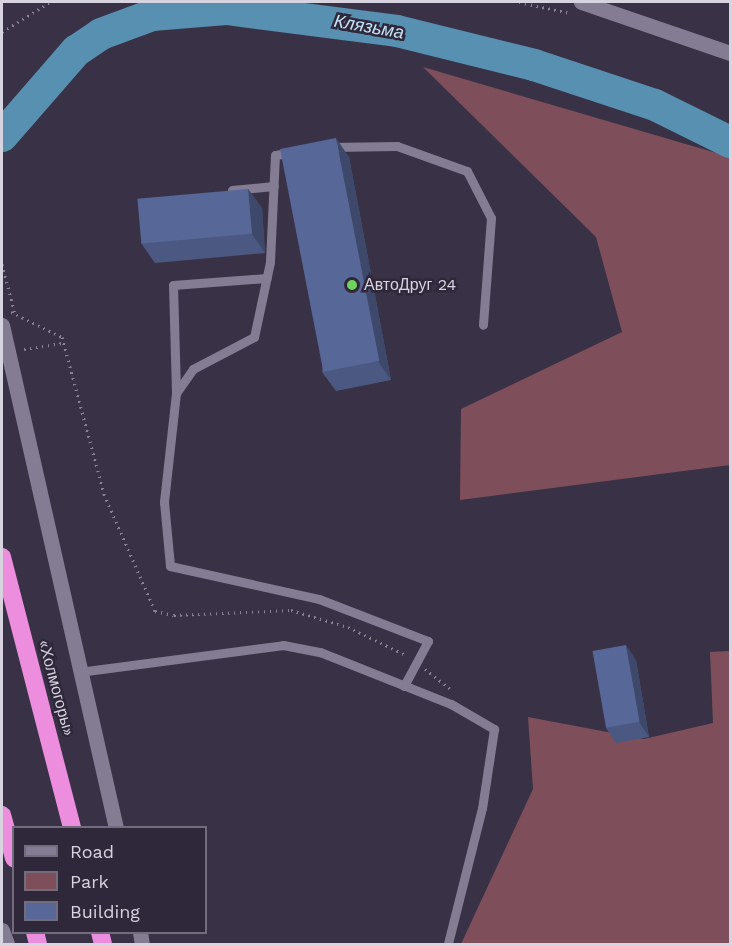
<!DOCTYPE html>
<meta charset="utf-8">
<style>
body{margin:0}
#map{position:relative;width:732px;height:946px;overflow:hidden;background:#393246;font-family:"Work Sans",sans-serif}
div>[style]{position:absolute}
.green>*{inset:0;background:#7e4f5a}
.river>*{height:32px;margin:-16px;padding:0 16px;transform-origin:16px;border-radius:16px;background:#5890b2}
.path>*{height:3px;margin-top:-1.5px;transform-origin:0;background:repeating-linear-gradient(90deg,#888292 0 1.5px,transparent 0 6px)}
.lane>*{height:9px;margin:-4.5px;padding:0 4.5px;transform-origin:4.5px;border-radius:4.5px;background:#847c93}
.secondary>*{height:15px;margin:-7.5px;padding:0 7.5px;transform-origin:7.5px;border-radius:7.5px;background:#847c93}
.highway>*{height:18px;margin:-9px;padding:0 9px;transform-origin:9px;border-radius:9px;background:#ec8edd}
.wall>*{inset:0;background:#4b5982}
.shaded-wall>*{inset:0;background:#3d486a}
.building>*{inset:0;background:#576797;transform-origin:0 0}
.dots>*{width:16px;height:16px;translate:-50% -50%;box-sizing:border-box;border:3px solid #2f283b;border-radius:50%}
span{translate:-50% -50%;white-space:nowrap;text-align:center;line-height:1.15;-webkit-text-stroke:5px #2f283b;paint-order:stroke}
.poi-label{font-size:16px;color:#d7d3df}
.left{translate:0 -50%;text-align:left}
.street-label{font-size:16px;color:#d7d3df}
.water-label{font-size:18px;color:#c4e3f8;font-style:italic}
.frame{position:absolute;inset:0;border:3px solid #d7d3df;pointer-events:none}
.legend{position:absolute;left:12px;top:826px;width:195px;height:108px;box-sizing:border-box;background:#2f283b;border:2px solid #726c7d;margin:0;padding:8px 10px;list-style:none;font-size:18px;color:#d7d3df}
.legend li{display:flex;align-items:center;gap:12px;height:30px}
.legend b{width:30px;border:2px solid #726c7d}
</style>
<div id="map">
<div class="green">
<i style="clip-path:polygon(423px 67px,730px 157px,730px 465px,460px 500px,461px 409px,622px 332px,596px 237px)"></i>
<i style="clip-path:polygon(730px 651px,730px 944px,461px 944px,533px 789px,528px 717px,644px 739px,713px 723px,710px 652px)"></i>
</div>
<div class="river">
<i style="left:2px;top:136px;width:113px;rotate:-49deg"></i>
<i style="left:76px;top:51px;width:30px;rotate:-34deg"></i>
<i style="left:101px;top:34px;width:54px;rotate:-20.4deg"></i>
<i style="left:152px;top:15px;width:74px;rotate:-4.6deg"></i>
<i style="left:226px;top:9px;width:172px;rotate:7.3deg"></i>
<i style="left:397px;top:31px;width:141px;rotate:13.9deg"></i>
<i style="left:534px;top:65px;width:127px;rotate:18.3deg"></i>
<i style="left:655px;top:105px;width:84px;rotate:26.3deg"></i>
</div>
<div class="path">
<i style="left:519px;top:2px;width:52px;rotate:12.2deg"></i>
<i style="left:2px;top:32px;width:57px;rotate:-32deg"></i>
<i style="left:2px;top:264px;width:52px;rotate:75.4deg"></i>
<i style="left:11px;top:312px;width:57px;rotate:26.1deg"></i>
<i style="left:62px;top:337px;width:163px;rotate:75deg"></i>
<i style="left:104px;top:494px;width:128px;rotate:66.4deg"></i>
<i style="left:155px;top:611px;width:19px;rotate:12deg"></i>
<i style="left:174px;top:615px;width:117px;rotate:-2.4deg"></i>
<i style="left:291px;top:610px;width:59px;rotate:16.6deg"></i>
<i style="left:348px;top:627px;width:64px;rotate:25.8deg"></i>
<i style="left:24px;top:349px;width:39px;rotate:-9deg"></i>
<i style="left:425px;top:669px;width:33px;rotate:38deg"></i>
</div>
<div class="lane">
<i style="left:331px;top:147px;width:66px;rotate:-0.9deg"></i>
<i style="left:397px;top:146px;width:74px;rotate:19.7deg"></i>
<i style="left:467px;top:171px;width:53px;rotate:62.9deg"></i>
<i style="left:491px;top:218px;width:107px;rotate:94.3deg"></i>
<i style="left:294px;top:152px;width:19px;rotate:171deg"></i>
<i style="left:275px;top:155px;width:107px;rotate:92.7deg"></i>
<i style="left:270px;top:262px;width:77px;rotate:102deg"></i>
<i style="left:254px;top:337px;width:69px;rotate:152.3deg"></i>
<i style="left:193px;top:369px;width:29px;rotate:125deg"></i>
<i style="left:176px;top:393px;width:110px;rotate:96.3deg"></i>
<i style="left:164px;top:502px;width:64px;rotate:84.6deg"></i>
<i style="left:170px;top:566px;width:153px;rotate:12.5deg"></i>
<i style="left:319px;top:599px;width:117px;rotate:21.1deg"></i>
<i style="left:428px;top:641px;width:51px;rotate:118.1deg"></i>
<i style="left:232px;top:190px;width:42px;rotate:-5.4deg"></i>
<i style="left:176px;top:392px;width:107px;rotate:-91.6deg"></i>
<i style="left:173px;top:285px;width:94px;rotate:-4.3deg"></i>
<i style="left:79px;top:672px;width:206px;rotate:-7.5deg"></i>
<i style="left:283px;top:645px;width:38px;rotate:11deg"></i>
<i style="left:320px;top:652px;width:141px;rotate:21.7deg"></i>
<i style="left:451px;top:704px;width:50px;rotate:30.2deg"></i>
<i style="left:494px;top:729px;width:80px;rotate:98.6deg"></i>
<i style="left:482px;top:808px;width:139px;rotate:104.1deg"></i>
</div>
<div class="secondary">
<i style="left:581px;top:2px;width:157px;rotate:18.9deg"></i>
<i style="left:2px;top:325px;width:516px;rotate:77.23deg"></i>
<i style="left:2px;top:930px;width:15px;rotate:70deg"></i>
<i style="left:140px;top:932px;width:12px;rotate:81deg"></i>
</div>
<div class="highway">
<i style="left:2px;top:557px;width:280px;rotate:75.5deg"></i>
<i style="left:2px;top:815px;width:45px;rotate:74.4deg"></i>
<i style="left:35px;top:932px;width:12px;rotate:76deg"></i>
<i style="left:100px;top:932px;width:12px;rotate:76deg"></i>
</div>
<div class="wall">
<i style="clip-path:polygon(349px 157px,391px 380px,336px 391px,322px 372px)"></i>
<i style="clip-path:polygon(248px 189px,262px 208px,265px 253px,155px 263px,141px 243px)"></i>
<i style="clip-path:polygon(636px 660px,649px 737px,616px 743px,606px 728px)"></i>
</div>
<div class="shaded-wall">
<i style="clip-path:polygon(336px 138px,349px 157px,391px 380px,378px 361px)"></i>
<i style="clip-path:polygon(248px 189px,262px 208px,265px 253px,252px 234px)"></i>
<i style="clip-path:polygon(626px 645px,636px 660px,649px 737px,639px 722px)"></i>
</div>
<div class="building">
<i style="left:336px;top:138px;width:227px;height:57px;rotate:79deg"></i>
<i style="left:248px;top:189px;width:45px;height:111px;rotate:85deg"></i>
<i style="left:626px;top:645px;width:78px;height:34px;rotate:80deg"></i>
</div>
<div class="dots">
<i style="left:352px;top:285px;background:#70d35f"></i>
</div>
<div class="poi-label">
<span class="left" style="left:364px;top:285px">АвтоДруг 24</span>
</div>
<div class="street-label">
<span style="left:56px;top:688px;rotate:75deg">«Холмогоры»</span>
</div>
<div class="water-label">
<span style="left:369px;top:27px;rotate:10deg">Клязьма</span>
</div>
<div class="frame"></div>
<ul class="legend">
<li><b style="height:8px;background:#847c93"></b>Road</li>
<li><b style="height:16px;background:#7e4f5a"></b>Park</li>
<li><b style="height:16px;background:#576797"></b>Building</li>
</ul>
</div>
